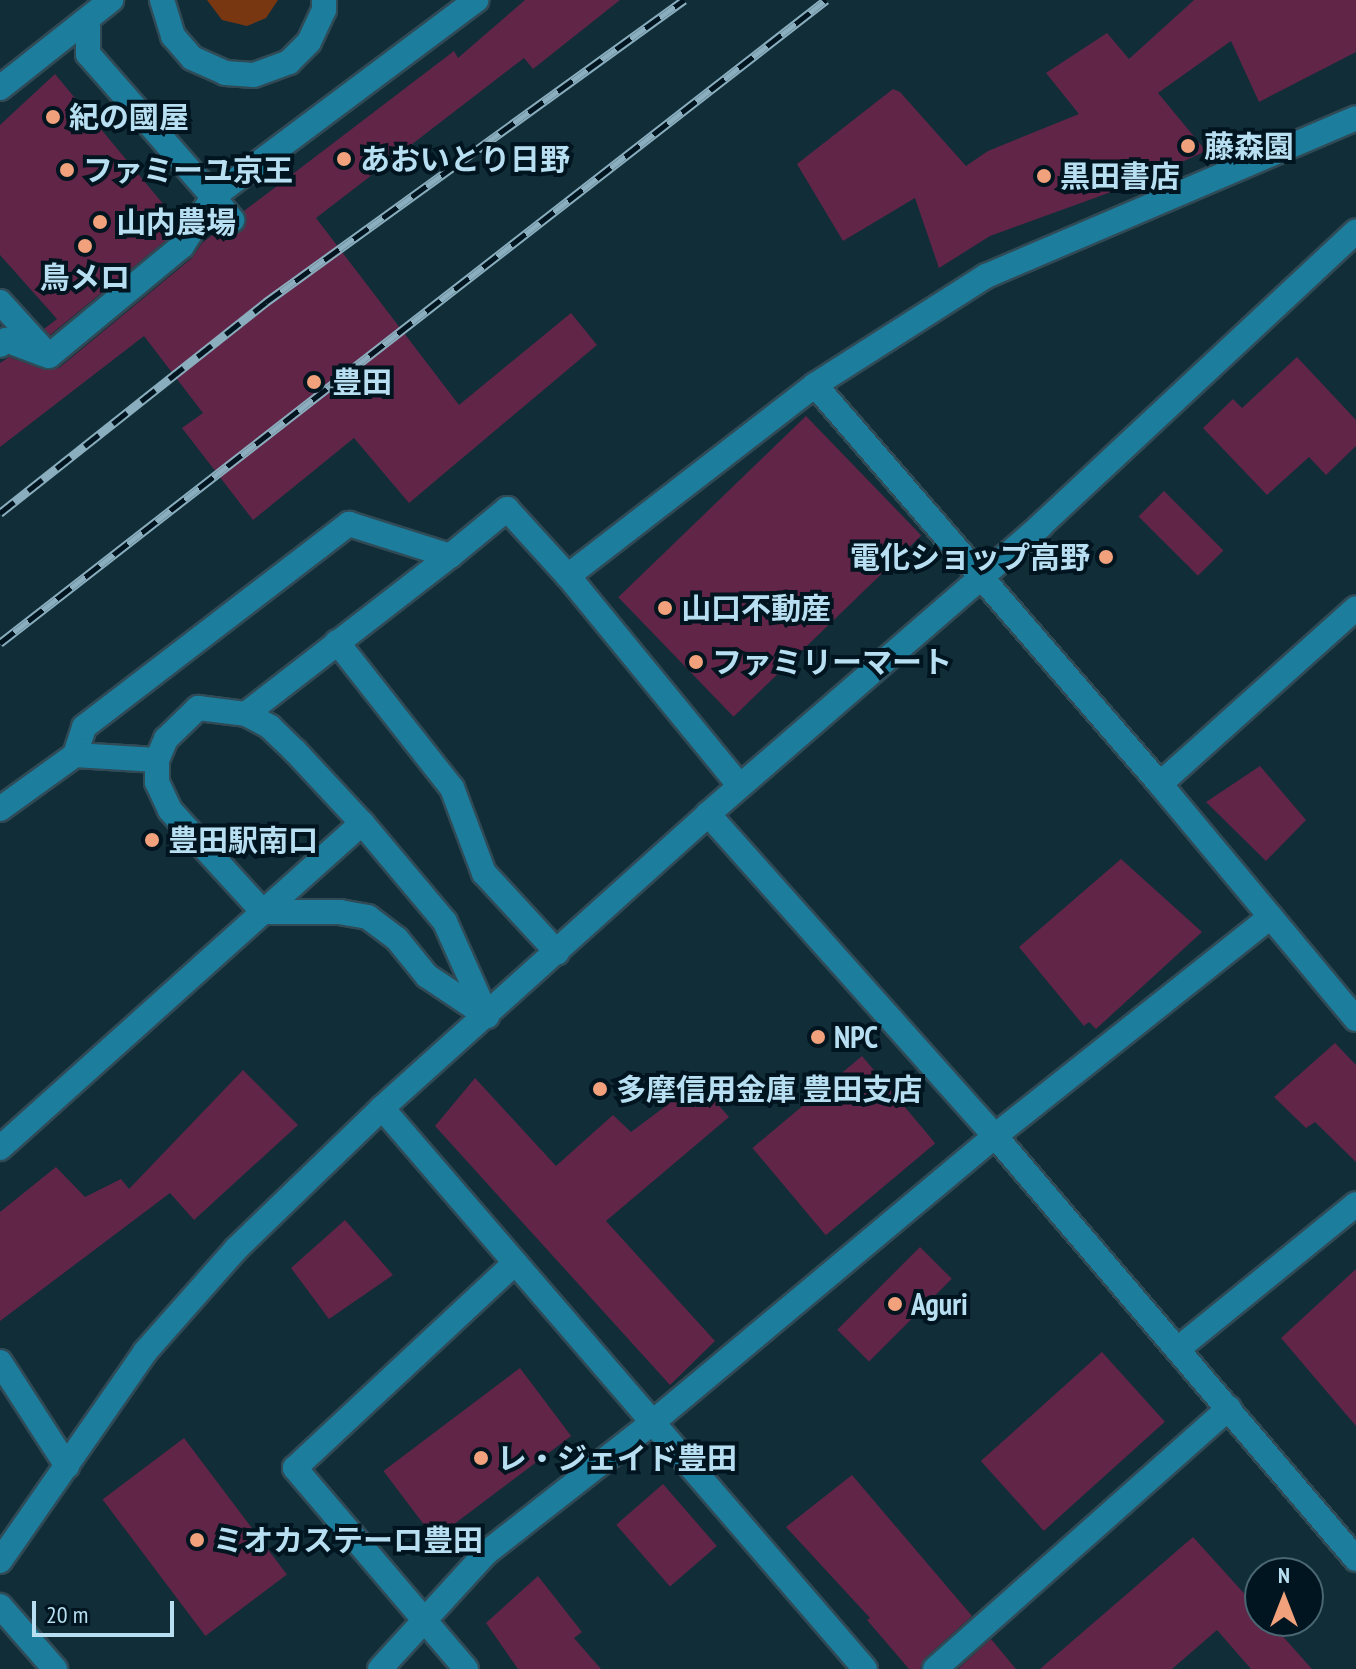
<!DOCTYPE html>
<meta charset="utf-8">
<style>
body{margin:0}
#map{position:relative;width:1356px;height:1669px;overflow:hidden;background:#112d38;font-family:"PT Sans Narrow","Noto Sans JP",sans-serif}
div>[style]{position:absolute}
.green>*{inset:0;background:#793711}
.building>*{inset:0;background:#612548;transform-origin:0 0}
.roads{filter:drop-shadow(2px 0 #304a56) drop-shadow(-2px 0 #304a56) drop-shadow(0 2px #304a56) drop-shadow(0 -2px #304a56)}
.street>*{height:24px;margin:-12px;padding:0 12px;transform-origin:12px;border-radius:12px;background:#1c7d9d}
.secondary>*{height:24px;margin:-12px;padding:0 12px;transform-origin:12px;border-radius:12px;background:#1c7d9d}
.rail>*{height:9px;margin-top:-4.5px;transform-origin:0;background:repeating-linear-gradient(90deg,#00151f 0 18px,#8aaebe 0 36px);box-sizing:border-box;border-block:2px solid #8aaebe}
.dots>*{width:22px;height:22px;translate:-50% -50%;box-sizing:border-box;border:4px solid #00151f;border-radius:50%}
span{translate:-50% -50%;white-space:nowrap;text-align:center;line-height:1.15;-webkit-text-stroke:8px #00151f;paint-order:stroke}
.poi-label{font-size:30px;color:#b7dff1;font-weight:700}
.left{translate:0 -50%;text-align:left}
.right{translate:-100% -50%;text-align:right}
.north{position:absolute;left:1244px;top:1557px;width:80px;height:80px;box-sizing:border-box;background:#00151f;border:2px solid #496673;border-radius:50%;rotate:0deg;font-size:22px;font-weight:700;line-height:32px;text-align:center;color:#b7dff1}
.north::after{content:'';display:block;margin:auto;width:28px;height:36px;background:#f1a17b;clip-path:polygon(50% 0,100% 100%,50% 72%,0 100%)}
.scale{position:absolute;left:32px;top:1601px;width:142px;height:36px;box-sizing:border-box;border:4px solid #b7dff1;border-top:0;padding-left:10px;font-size:24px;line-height:28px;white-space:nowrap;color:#b7dff1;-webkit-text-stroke:6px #00151f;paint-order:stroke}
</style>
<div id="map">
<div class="green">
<i style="clip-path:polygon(207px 0,278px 0,266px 18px,247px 26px,222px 20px)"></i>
</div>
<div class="building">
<i style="clip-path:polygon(525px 0,620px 0,533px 69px,524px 58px,316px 218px,459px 405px,571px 313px,597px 345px,409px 503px,354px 438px,253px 520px,182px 428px,203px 413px,144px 336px,0 447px,0 363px,9px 357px,45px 370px,59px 368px,192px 258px,202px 243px,220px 229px,228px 234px,241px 232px,246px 224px,244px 211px,454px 51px,458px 58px)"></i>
<i style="clip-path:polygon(1194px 0,1356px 0,1356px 52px,1259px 102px,1231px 41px,1158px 93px,1206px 151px,1136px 183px,990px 236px,939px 268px,915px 198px,843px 241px,797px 164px,893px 89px,900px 92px,966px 166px,988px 151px,1079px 114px,1046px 73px,1107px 33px,1129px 59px)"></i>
<i style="clip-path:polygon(55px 74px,179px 223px,171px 236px,50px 335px,44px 329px,57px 319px,0 255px,0 125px)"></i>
<i style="clip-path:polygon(1297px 357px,1356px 420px,1356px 446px,1326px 475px,1309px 457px,1267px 495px,1203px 428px,1233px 399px,1242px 408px)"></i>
<i style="left:806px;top:416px;width:166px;height:261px;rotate:46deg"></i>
<i style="left:1164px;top:491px;width:84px;height:36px;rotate:45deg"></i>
<i style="clip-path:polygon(1260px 766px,1306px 820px,1266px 861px,1206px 802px)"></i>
<i style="clip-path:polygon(1121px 859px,1202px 932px,1096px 1029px,1089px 1022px,1084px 1026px,1019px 947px)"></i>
<i style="clip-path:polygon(1335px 1043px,1356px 1065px,1356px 1162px,1315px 1122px,1306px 1128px,1274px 1097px)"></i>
<i style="left:862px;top:1056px;width:114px;height:143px;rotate:50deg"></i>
<i style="clip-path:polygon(243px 1070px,298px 1125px,194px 1220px,170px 1193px,0 1321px,0 1212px,56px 1167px,85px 1197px,121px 1179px,129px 1189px)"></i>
<i style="clip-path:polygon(475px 1078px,556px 1166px,613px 1115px,631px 1132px,698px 1082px,729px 1117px,606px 1221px,715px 1341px,670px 1385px,435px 1126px)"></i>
<i style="clip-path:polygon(345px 1220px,393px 1275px,329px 1319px,291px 1268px)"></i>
<i style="left:920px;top:1247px;width:45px;height:117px;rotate:45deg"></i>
<i style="clip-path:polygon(1356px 1269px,1356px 1426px,1281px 1338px)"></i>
<i style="left:1102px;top:1352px;width:94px;height:163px;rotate:48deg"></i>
<i style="left:520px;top:1368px;width:85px;height:171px;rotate:53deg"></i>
<i style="left:184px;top:1438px;width:171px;height:102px;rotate:53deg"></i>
<i style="clip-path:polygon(852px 1475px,972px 1616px,925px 1658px,920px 1669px,909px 1669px,867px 1620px,870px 1618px,786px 1527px)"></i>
<i style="left:663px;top:1484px;width:82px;height:62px;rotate:49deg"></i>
<i style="clip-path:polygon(1193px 1537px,1260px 1611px,1260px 1621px,1269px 1621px,1312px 1669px,1251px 1669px,1217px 1630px,1172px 1669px,1040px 1669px)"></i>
<i style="clip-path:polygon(538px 1576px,582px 1632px,574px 1638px,601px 1669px,518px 1669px,486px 1623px)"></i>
<i style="clip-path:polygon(991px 1639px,1016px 1669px,958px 1669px)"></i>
</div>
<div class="roads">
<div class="street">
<i style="left:88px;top:19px;width:35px;rotate:90deg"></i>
<i style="left:88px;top:54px;width:190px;rotate:48.8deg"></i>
<i style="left:213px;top:197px;width:329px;rotate:-36.8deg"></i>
<i style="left:0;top:88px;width:142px;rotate:-38.4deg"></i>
<i style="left:0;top:302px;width:73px;rotate:47.8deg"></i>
<i style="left:0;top:345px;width:8px;rotate:-40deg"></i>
<i style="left:6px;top:340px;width:40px;rotate:21deg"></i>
<i style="left:49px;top:356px;width:173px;rotate:-39.6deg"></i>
<i style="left:182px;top:246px;width:58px;rotate:-57.7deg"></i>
<i style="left:213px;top:197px;width:30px;rotate:50deg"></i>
<i style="left:815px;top:385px;width:527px;rotate:49.15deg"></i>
<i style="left:1160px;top:784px;width:306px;rotate:50.2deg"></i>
<i style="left:1040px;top:526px;width:432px;rotate:-43deg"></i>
<i style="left:568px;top:576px;width:271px;rotate:50.7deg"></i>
<i style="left:337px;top:642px;width:186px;rotate:51.8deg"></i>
<i style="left:452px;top:788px;width:91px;rotate:69.4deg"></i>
<i style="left:484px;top:873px;width:108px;rotate:47.3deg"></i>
<i style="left:75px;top:755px;width:29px;rotate:-72deg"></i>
<i style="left:84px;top:727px;width:334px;rotate:-37.5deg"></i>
<i style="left:349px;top:524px;width:106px;rotate:17.6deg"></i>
<i style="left:450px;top:556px;width:74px;rotate:-39.5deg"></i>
<i style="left:507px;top:509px;width:91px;rotate:47.7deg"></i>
<i style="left:568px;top:576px;width:312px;rotate:-37.7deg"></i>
<i style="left:815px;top:385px;width:203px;rotate:-32.5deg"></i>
<i style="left:986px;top:276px;width:402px;rotate:-23.1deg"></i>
<i style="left:1160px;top:784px;width:263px;rotate:-41.9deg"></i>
<i style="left:0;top:809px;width:92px;rotate:-35.8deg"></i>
<i style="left:75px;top:755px;width:82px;rotate:3.5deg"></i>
<i style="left:382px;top:1108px;width:740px;rotate:49.27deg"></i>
<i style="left:0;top:1148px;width:486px;rotate:-41.9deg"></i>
<i style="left:1179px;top:1348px;width:228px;rotate:-39.1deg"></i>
<i style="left:0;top:1362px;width:124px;rotate:57.2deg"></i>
<i style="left:0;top:1606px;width:84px;rotate:48.9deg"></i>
<i style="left:380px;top:1669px;width:157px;rotate:-47.6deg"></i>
<i style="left:486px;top:1553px;width:212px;rotate:-38.1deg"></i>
<i style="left:653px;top:1422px;width:446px;rotate:-39.9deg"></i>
<i style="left:995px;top:1136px;width:352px;rotate:-38.5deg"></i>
<i style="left:466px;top:1669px;width:264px;rotate:-130.4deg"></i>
<i style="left:295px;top:1468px;width:301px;rotate:-43deg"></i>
<i style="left:935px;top:1669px;width:393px;rotate:-41.6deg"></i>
</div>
<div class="secondary">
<i style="left:162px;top:0;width:38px;rotate:73deg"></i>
<i style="left:173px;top:36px;width:29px;rotate:49deg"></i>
<i style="left:192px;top:58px;width:36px;rotate:24deg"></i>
<i style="left:225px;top:73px;width:29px;rotate:4deg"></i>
<i style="left:254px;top:75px;width:37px;rotate:-20deg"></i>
<i style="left:289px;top:62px;width:28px;rotate:-45deg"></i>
<i style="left:309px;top:42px;width:35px;rotate:-65deg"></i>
<i style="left:324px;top:10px;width:10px;rotate:-90deg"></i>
<i style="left:198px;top:708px;width:48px;rotate:7.1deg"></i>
<i style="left:246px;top:714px;width:27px;rotate:28deg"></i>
<i style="left:270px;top:727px;width:35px;rotate:44deg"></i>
<i style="left:295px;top:751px;width:98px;rotate:47.1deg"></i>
<i style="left:362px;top:823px;width:129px;rotate:50deg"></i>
<i style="left:445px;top:922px;width:103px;rotate:65.9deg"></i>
<i style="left:487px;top:1016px;width:72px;rotate:-146.3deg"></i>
<i style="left:427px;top:976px;width:48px;rotate:-129deg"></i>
<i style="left:397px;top:939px;width:36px;rotate:-143deg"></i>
<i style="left:368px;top:917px;width:27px;rotate:-170deg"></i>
<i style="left:341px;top:912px;width:78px;rotate:180deg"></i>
<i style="left:263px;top:912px;width:138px;rotate:-132.4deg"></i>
<i style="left:170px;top:810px;width:31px;rotate:-115deg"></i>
<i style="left:157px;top:782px;width:22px;rotate:-90deg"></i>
<i style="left:157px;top:760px;width:23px;rotate:-67deg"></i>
<i style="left:166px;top:739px;width:45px;rotate:-44.1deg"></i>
<i style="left:246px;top:714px;width:258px;rotate:-37.8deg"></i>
<i style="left:708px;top:814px;width:431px;rotate:48.3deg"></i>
<i style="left:995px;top:1136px;width:556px;rotate:49.52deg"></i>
<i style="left:0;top:1561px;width:254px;rotate:-55.2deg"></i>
<i style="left:145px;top:1352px;width:137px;rotate:-48.5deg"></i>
<i style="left:236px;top:1249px;width:203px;rotate:-44deg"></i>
<i style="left:382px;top:1108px;width:439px;rotate:-42deg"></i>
<i style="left:708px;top:814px;width:440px;rotate:-40.9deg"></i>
</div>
</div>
<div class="rail">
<i style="left:0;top:513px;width:340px;rotate:-38.4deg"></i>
<i style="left:266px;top:302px;width:516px;rotate:-35.85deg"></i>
<i style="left:0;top:643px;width:1047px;rotate:-37.9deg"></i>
</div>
<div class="dots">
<i style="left:53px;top:117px;background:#f1a17b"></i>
<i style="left:1188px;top:146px;background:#f1a17b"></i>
<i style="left:344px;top:159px;background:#f1a17b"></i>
<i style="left:67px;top:170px;background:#f1a17b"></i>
<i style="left:1044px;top:176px;background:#f1a17b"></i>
<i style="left:100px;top:222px;background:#f1a17b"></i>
<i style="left:85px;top:246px;background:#f1a17b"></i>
<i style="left:314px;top:382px;background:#f1a17b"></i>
<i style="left:1106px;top:557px;background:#f1a17b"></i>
<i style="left:665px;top:608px;background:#f1a17b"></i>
<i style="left:696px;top:662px;background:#f1a17b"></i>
<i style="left:152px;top:840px;background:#f1a17b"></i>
<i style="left:818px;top:1037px;background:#f1a17b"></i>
<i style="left:600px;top:1089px;background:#f1a17b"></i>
<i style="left:895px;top:1304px;background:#f1a17b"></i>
<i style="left:481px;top:1458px;background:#f1a17b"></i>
<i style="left:197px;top:1540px;background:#f1a17b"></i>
</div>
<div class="poi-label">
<span class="left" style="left:69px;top:117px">紀の國屋</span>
<span class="left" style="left:1204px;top:146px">藤森園</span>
<span class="left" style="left:360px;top:159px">あおいとり日野</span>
<span class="left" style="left:83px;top:170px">ファミーユ京王</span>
<span class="left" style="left:1060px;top:176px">黒田書店</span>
<span class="left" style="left:116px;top:222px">山内農場</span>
<span style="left:85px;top:277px">鳥メロ</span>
<span class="left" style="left:332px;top:382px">豊田</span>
<span class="right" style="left:1090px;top:557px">電化ショップ高野</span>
<span class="left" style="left:681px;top:608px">山口不動産</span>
<span class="left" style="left:712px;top:662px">ファミリーマート</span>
<span class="left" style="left:168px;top:840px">豊田駅南口</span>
<span class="left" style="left:834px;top:1037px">NPC</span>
<span class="left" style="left:616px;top:1089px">多摩信用金庫 豊田支店</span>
<span class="left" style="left:911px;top:1304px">Aguri</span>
<span class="left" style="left:497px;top:1458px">レ・ジェイド豊田</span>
<span class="left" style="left:213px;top:1540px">ミオカステーロ豊田</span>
</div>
<div class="north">N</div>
<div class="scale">20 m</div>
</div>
